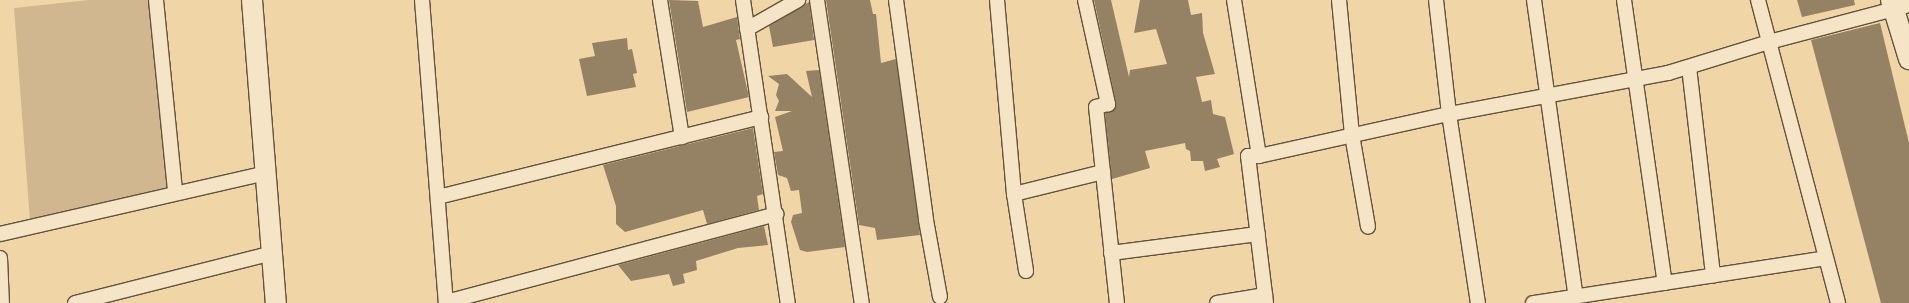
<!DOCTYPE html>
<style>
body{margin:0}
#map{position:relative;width:1909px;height:303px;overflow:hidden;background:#f0d5a7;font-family:"IM FELL Double Pica",serif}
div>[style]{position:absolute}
.green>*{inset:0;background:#d0b78f}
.building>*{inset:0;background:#958164}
.roads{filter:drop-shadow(1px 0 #62523e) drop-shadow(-1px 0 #62523e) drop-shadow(0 1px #62523e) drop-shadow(0 -1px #62523e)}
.minor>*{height:14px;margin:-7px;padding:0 7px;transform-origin:7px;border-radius:7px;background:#f5e4c6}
.secondary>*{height:20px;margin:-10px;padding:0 10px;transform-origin:10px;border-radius:10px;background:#f5e4c6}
span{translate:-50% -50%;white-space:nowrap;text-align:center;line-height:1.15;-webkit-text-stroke:4px #f5e4c6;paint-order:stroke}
</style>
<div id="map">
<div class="green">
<i style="clip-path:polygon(89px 0,152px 0,175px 192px,30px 221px,14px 8px)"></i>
</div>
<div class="building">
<i style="clip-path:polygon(669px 0,698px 1px,703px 27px,737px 17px,740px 39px,736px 40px,749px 97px,687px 112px)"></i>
<i style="clip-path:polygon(826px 0,870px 0,873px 14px,876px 14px,881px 63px,896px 59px,920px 235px,877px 240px,875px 228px,859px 225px)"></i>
<i style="clip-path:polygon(1094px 0,1111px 0,1129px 77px,1130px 70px,1167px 64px,1156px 29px,1134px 33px,1140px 0,1188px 0,1191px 15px,1202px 13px,1203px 33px,1215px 74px,1196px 77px,1202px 102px,1211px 100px,1213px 114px,1225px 117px,1234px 154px,1217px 159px,1220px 167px,1205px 171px,1203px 161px,1191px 161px,1190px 151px,1186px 149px,1185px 143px,1145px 151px,1150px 168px,1112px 179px,1105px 113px,1114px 110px,1116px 102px)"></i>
<i style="clip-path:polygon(1797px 0,1854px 0,1855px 5px,1802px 17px)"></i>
<i style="clip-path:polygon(809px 2px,814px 40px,773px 47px,769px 26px)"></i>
<i style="clip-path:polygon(1880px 23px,1909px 143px,1909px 303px,1881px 303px,1811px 40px)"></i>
<i style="clip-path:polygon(627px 38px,628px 50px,632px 49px,637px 73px,633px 74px,636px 87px,587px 96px,579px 59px,595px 56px,592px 43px)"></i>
<i style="clip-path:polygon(819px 70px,845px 247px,807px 252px,800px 250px,791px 222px,793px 215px,802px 213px,799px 190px,791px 191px,787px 178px,778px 175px,774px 152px,783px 151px,775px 117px,792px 111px,775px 111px,779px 101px,776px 95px,779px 84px,768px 76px,787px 74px,812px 97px,806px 71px)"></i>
<i style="clip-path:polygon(753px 128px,763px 194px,757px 196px,759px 210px,707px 224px,703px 210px,625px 232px,616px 224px,616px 206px,603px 165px)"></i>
<i style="clip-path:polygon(764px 226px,768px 245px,738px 248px,696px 261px,697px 270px,683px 274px,685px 283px,673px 286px,669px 274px,631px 281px,618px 265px)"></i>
</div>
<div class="roads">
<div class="minor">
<i style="left:156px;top:0;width:193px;rotate:84.3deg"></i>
<i style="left:422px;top:0;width:304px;rotate:85.5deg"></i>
<i style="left:660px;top:0;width:139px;rotate:80.9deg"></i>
<i style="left:743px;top:0;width:306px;rotate:81.6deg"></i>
<i style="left:817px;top:0;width:306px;rotate:81.6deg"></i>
<i style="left:896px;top:0;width:222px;rotate:82.2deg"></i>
<i style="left:926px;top:220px;width:78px;rotate:79.7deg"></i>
<i style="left:997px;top:0;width:195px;rotate:85deg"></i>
<i style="left:1014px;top:194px;width:92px;rotate:-13.9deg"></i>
<i style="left:1085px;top:0;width:107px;rotate:77.5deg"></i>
<i style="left:1108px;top:104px;width:12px;rotate:166deg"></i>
<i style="left:1096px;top:107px;width:197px;rotate:83.9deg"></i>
<i style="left:1234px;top:0;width:158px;rotate:80.9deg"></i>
<i style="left:1259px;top:156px;width:11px;rotate:180deg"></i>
<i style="left:1248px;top:156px;width:148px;rotate:83deg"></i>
<i style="left:1339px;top:0;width:136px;rotate:84.5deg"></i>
<i style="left:1352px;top:135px;width:93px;rotate:80.1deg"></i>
<i style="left:1436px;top:0;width:115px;rotate:83.5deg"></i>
<i style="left:1449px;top:114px;width:191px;rotate:81.3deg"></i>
<i style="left:1534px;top:0;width:300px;rotate:82deg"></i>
<i style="left:1624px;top:0;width:286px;rotate:81.8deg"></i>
<i style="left:1758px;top:0;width:313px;rotate:75.2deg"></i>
<i style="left:747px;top:29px;width:59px;rotate:-29.6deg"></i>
<i style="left:1689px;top:67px;width:210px;rotate:83.4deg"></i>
<i style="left:1259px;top:156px;width:195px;rotate:-12.5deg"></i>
<i style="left:1449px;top:114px;width:223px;rotate:-10.6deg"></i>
<i style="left:1668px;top:73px;width:106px;rotate:-17.1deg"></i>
<i style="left:1769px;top:42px;width:145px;rotate:-14.8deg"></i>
<i style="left:1014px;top:194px;width:78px;rotate:81.1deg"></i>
<i style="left:438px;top:197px;width:333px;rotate:-13.9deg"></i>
<i style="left:0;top:234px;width:274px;rotate:-12.9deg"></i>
<i style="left:1111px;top:253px;width:148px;rotate:-7.4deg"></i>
<i style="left:0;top:258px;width:45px;rotate:87.5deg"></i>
<i style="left:446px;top:302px;width:342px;rotate:-14.9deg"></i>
<i style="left:75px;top:303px;width:204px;rotate:-14.2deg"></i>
<i style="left:1217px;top:303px;width:49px;rotate:-9.5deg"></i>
<i style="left:1533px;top:303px;width:296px;rotate:-8.7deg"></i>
</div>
<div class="secondary">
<i style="left:252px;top:0;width:304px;rotate:85.5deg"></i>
<i style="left:1891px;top:0;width:62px;rotate:73deg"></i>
</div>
</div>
</div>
